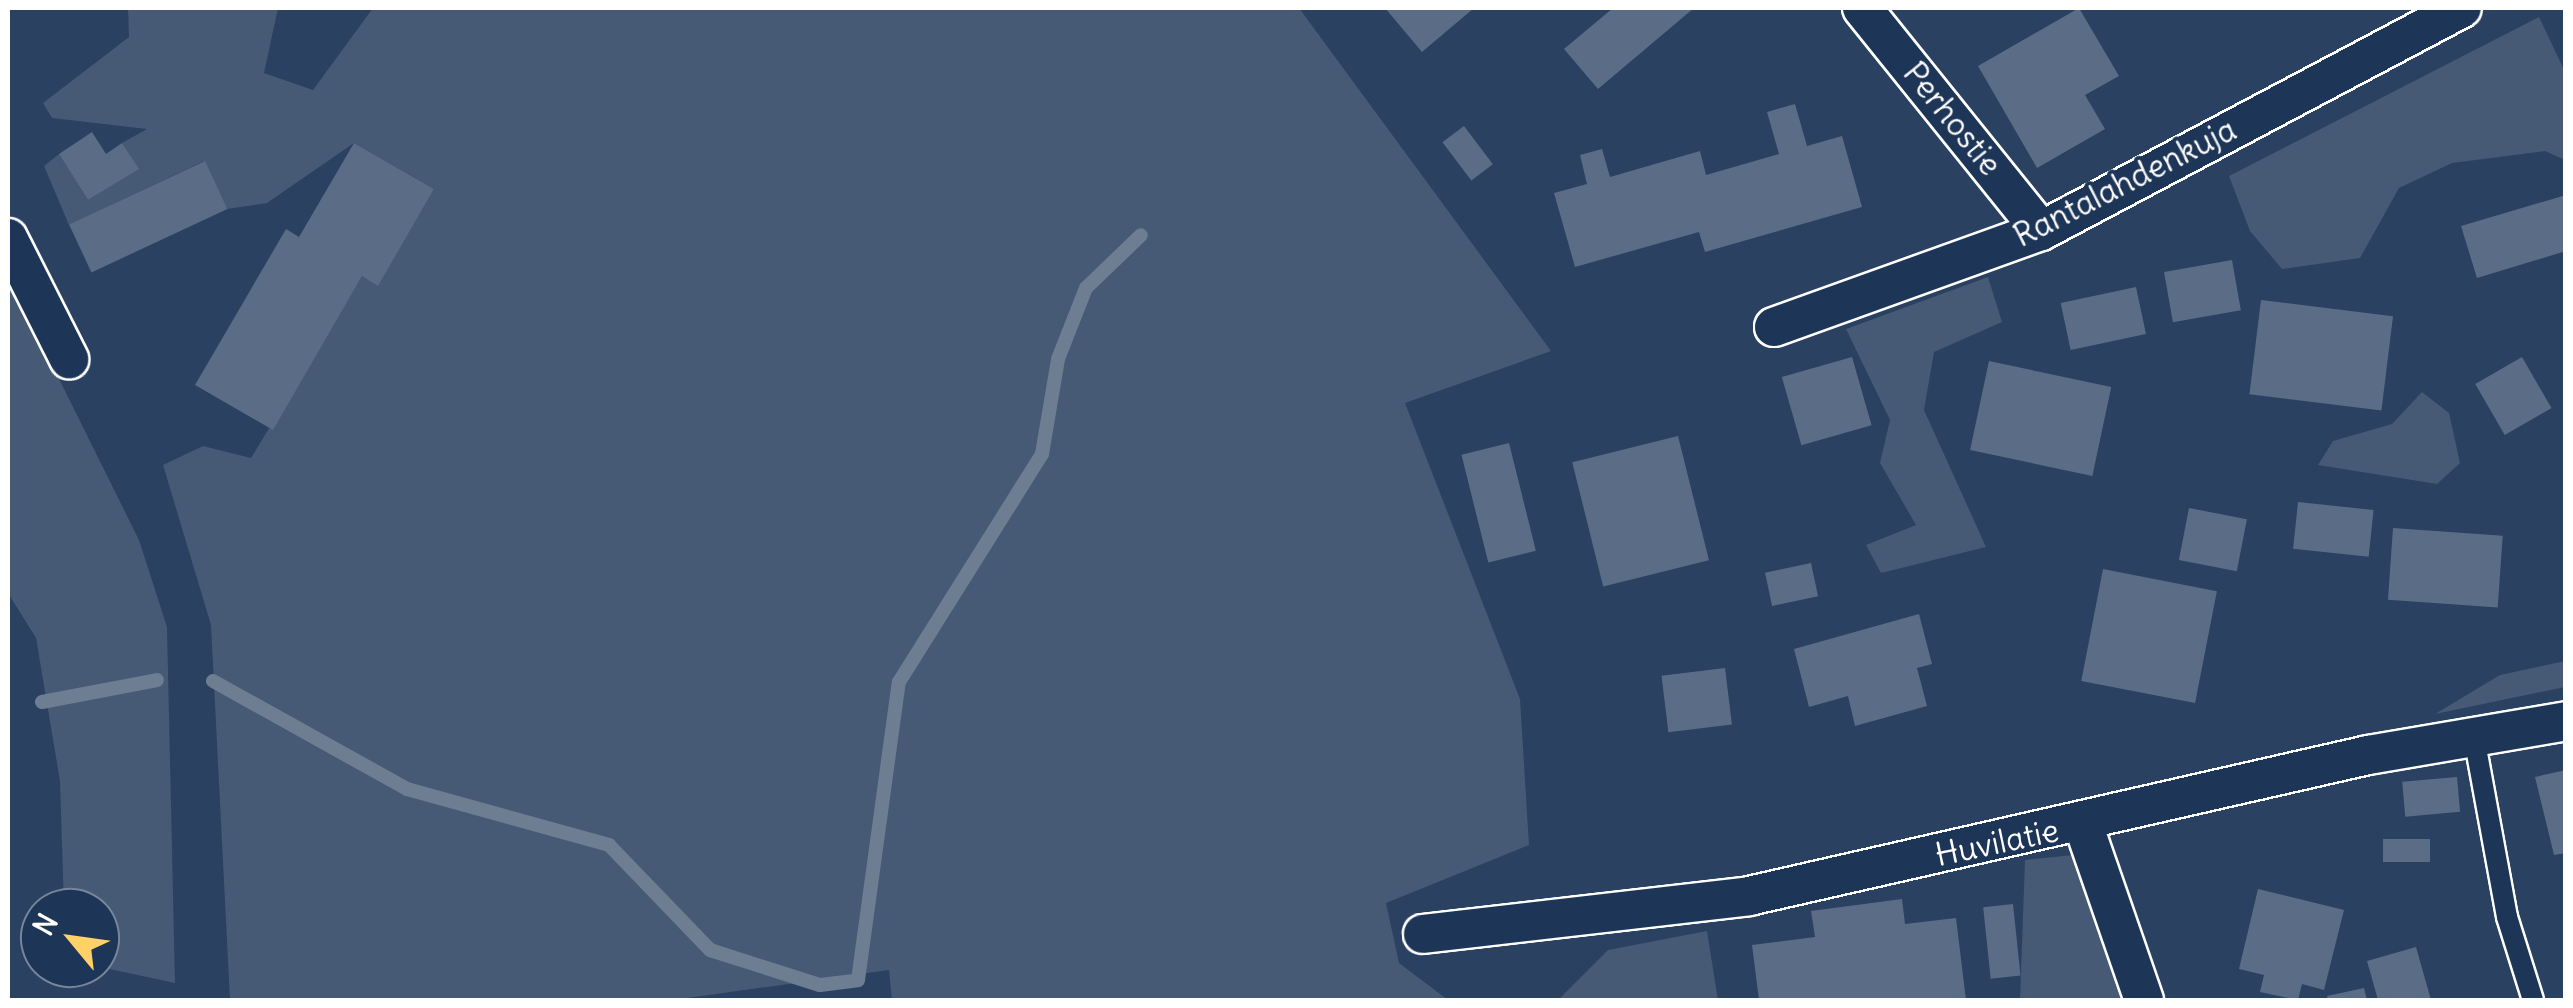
<!DOCTYPE html>
<style>
body{margin:0}
#map{position:relative;width:2573px;height:1008px;overflow:hidden;background:#2a4161;font-family:Delius,sans-serif}
div>[style]{position:absolute}
.green>*{inset:0;background:#465975}
.stream>*{height:14px;margin:-7px;padding:0 7px;transform-origin:7px;border-radius:7px;background:#6d7d92}
.building>*{inset:0;background:#5b6c86;transform-origin:0 0}
.roads{filter:drop-shadow(2px 0 #fff) drop-shadow(-2px 0 #fff) drop-shadow(0 2px #fff) drop-shadow(0 -2px #fff)}
.lane>*{height:20px;margin:-10px;padding:0 10px;transform-origin:10px;border-radius:10px;background:#1d3557}
.street>*{height:38px;margin:-19px;padding:0 19px;transform-origin:19px;border-radius:19px;background:#1d3557}
span{translate:-50% -50%;white-space:nowrap;text-align:center;line-height:1.15;-webkit-text-stroke:8px #1d3557;paint-order:stroke}
.street-label{font-size:32px;color:#fff}
.frame{position:absolute;inset:0;border:10px solid #fff;pointer-events:none}
.north{position:absolute;left:20px;top:888px;width:100px;height:100px;box-sizing:border-box;background:#1d3557;border:2px solid #77869a;border-radius:50%;rotate:299deg;font-size:28px;font-weight:700;line-height:40px;text-align:center;color:#fff}
.north::after{content:'';display:block;margin:auto;width:35px;height:45px;background:#ffd166;clip-path:polygon(50% 0,100% 100%,50% 72%,0 100%)}
</style>
<div id="map">
<div class="green">
<i style="clip-path:polygon(128px 8px,278px 8px,264px 73px,313px 90px,373px 8px,1299px 8px,1551px 351px,1405px 403px,1520px 699px,1529px 845px,1386px 903px,1399px 963px,1448px 1000px,892px 1000px,889px 970px,673px 1000px,230px 1000px,211px 625px,163px 465px,203px 446px,251px 458px,362px 276px,378px 285px,434px 189px,354px 143px,267px 203px,227px 209px,204px 161px,69px 225px,44px 166px,59px 154px,88px 200px,138px 169px,122px 143px,147px 129px,52px 118px,43px 103px,129px 37px)"></i>
<i style="clip-path:polygon(2539px 17px,2565px 72px,2565px 160px,2545px 151px,2452px 163px,2399px 188px,2360px 258px,2282px 269px,2250px 231px,2229px 176px)"></i>
<i style="clip-path:polygon(8px 276px,139px 540px,167px 627px,175px 983px,100px 967px,100px 908px,64px 908px,60px 781px,36px 638px,8px 593px)"></i>
<i style="clip-path:polygon(1988px 277px,2002px 322px,1934px 352px,1924px 410px,1986px 547px,1881px 573px,1866px 545px,1916px 525px,1880px 463px,1890px 420px,1846px 329px)"></i>
<i style="clip-path:polygon(2422px 392px,2449px 413px,2460px 463px,2437px 484px,2318px 465px,2333px 441px,2392px 424px)"></i>
<i style="clip-path:polygon(2565px 661px,2565px 687px,2435px 714px,2500px 675px)"></i>
<i style="clip-path:polygon(2073px 855px,2121px 1000px,2020px 1000px,2025px 860px)"></i>
<i style="clip-path:polygon(1707px 931px,1718px 1000px,1558px 1000px,1608px 950px)"></i>
</div>
<div class="stream">
<i style="left:213px;top:681px;width:222px;rotate:29.1deg"></i>
<i style="left:407px;top:789px;width:210px;rotate:15.5deg"></i>
<i style="left:609px;top:845px;width:146px;rotate:46.1deg"></i>
<i style="left:710px;top:950px;width:115px;rotate:17.7deg"></i>
<i style="left:820px;top:985px;width:38px;rotate:-7deg"></i>
<i style="left:858px;top:980px;width:301px;rotate:-82.2deg"></i>
<i style="left:899px;top:682px;width:269px;rotate:-57.9deg"></i>
<i style="left:1042px;top:454px;width:96px;rotate:-80.4deg"></i>
<i style="left:1058px;top:359px;width:76px;rotate:-68.5deg"></i>
<i style="left:1086px;top:288px;width:76px;rotate:-43.9deg"></i>
<i style="left:42px;top:702px;width:117px;rotate:-10.8deg"></i>
</div>
<div class="building">
<i style="clip-path:polygon(1385px 8px,1474px 8px,1422px 52px)"></i>
<i style="clip-path:polygon(1613px 8px,1694px 8px,1598px 89px,1564px 49px)"></i>
<i style="clip-path:polygon(2079px 8px,2119px 76px,2085px 95px,2105px 129px,2037px 168px,1978px 66px)"></i>
<i style="clip-path:polygon(1795px 104px,1807px 146px,1842px 136px,1862px 207px,1705px 252px,1699px 232px,1575px 267px,1554px 193px,1587px 184px,1580px 155px,1602px 149px,1610px 177px,1700px 151px,1706px 175px,1779px 154px,1767px 112px)"></i>
<i style="left:1464px;top:126px;width:48px;height:27px;rotate:53deg"></i>
<i style="clip-path:polygon(92px 132px,106px 154px,122px 143px,139px 169px,88px 200px,59px 154px)"></i>
<i style="clip-path:polygon(354px 143px,434px 189px,378px 286px,362px 276px,273px 430px,195px 385px,286px 229px,299px 237px)"></i>
<i style="left:205px;top:161px;width:53px;height:150px;rotate:65deg"></i>
<i style="clip-path:polygon(2566px 195px,2566px 251px,2477px 278px,2461px 226px)"></i>
<i style="left:2232px;top:260px;width:51px;height:69px;rotate:80deg"></i>
<i style="left:2136px;top:287px;width:48px;height:77px;rotate:78deg"></i>
<i style="left:2261px;top:300px;width:133px;height:95px;rotate:7deg"></i>
<i style="left:1852px;top:357px;width:71px;height:73px;rotate:74deg"></i>
<i style="left:2522px;top:357px;width:59px;height:54px;rotate:60deg"></i>
<i style="left:1989px;top:361px;width:125px;height:91px;rotate:12deg"></i>
<i style="left:1678px;top:436px;width:128px;height:109px;rotate:76deg"></i>
<i style="left:1509px;top:443px;width:111px;height:49px;rotate:76deg"></i>
<i style="left:2298px;top:502px;width:76px;height:47px;rotate:6deg"></i>
<i style="left:2189px;top:508px;width:59px;height:53px;rotate:11deg"></i>
<i style="left:2393px;top:528px;width:110px;height:72px;rotate:4deg"></i>
<i style="left:1811px;top:563px;width:34px;height:47px;rotate:78deg"></i>
<i style="left:2103px;top:569px;width:116px;height:114px;rotate:11deg"></i>
<i style="clip-path:polygon(1919px 614px,1932px 664px,1917px 668px,1927px 706px,1855px 726px,1848px 696px,1809px 707px,1794px 649px)"></i>
<i style="left:1725px;top:668px;width:57px;height:64px;rotate:83deg"></i>
<i style="clip-path:polygon(2566px 770px,2566px 853px,2554px 855px,2535px 777px)"></i>
<i style="left:2457px;top:777px;width:35px;height:55px;rotate:85deg"></i>
<i style="left:2430px;top:839px;width:23px;height:47px;rotate:90deg"></i>
<i style="clip-path:polygon(2258px 889px,2344px 910px,2324px 990px,2302px 984px,2298px 1000px,2260px 992px,2264px 975px,2239px 969px)"></i>
<i style="clip-path:polygon(1902px 899px,1905px 924px,1956px 918px,1966px 1000px,1759px 1000px,1752px 945px,1815px 937px,1811px 911px)"></i>
<i style="left:2013px;top:904px;width:72px;height:30px;rotate:84deg"></i>
<i style="clip-path:polygon(2416px 947px,2431px 1000px,2378px 1000px,2367px 961px)"></i>
<i style="clip-path:polygon(2364px 988px,2367px 1000px,2328px 1000px,2327px 996px)"></i>
</div>
<div class="roads">
<div class="lane">
<i style="left:2474px;top:737px;width:183px;rotate:79.6deg"></i>
<i style="left:2507px;top:917px;width:87px;rotate:72.6deg"></i>
</div>
<div class="street">
<i style="left:1862px;top:8px;width:286px;rotate:51.2deg"></i>
<i style="left:8px;top:238px;width:136px;rotate:63.2deg"></i>
<i style="left:1774px;top:327px;width:284px;rotate:-19.8deg"></i>
<i style="left:2041px;top:231px;width:476px;rotate:-27.9deg"></i>
<i style="left:2083px;top:824px;width:186px;rotate:70.9deg"></i>
<i style="left:1423px;top:934px;width:328px;rotate:-6.6deg"></i>
<i style="left:1749px;top:896px;width:635px;rotate:-12.83deg"></i>
<i style="left:2368px;top:755px;width:201px;rotate:-9.7deg"></i>
</div>
</div>
<div class="street-label">
<span style="left:1952px;top:119px;rotate:51deg">Perhostie</span>
<span style="left:2125px;top:183px;rotate:-27deg">Rantalahdenkuja</span>
<span style="left:1997px;top:843px;rotate:-12deg">Huvilatie</span>
</div>
<div class="frame"></div>
<div class="north">N</div>
</div>
